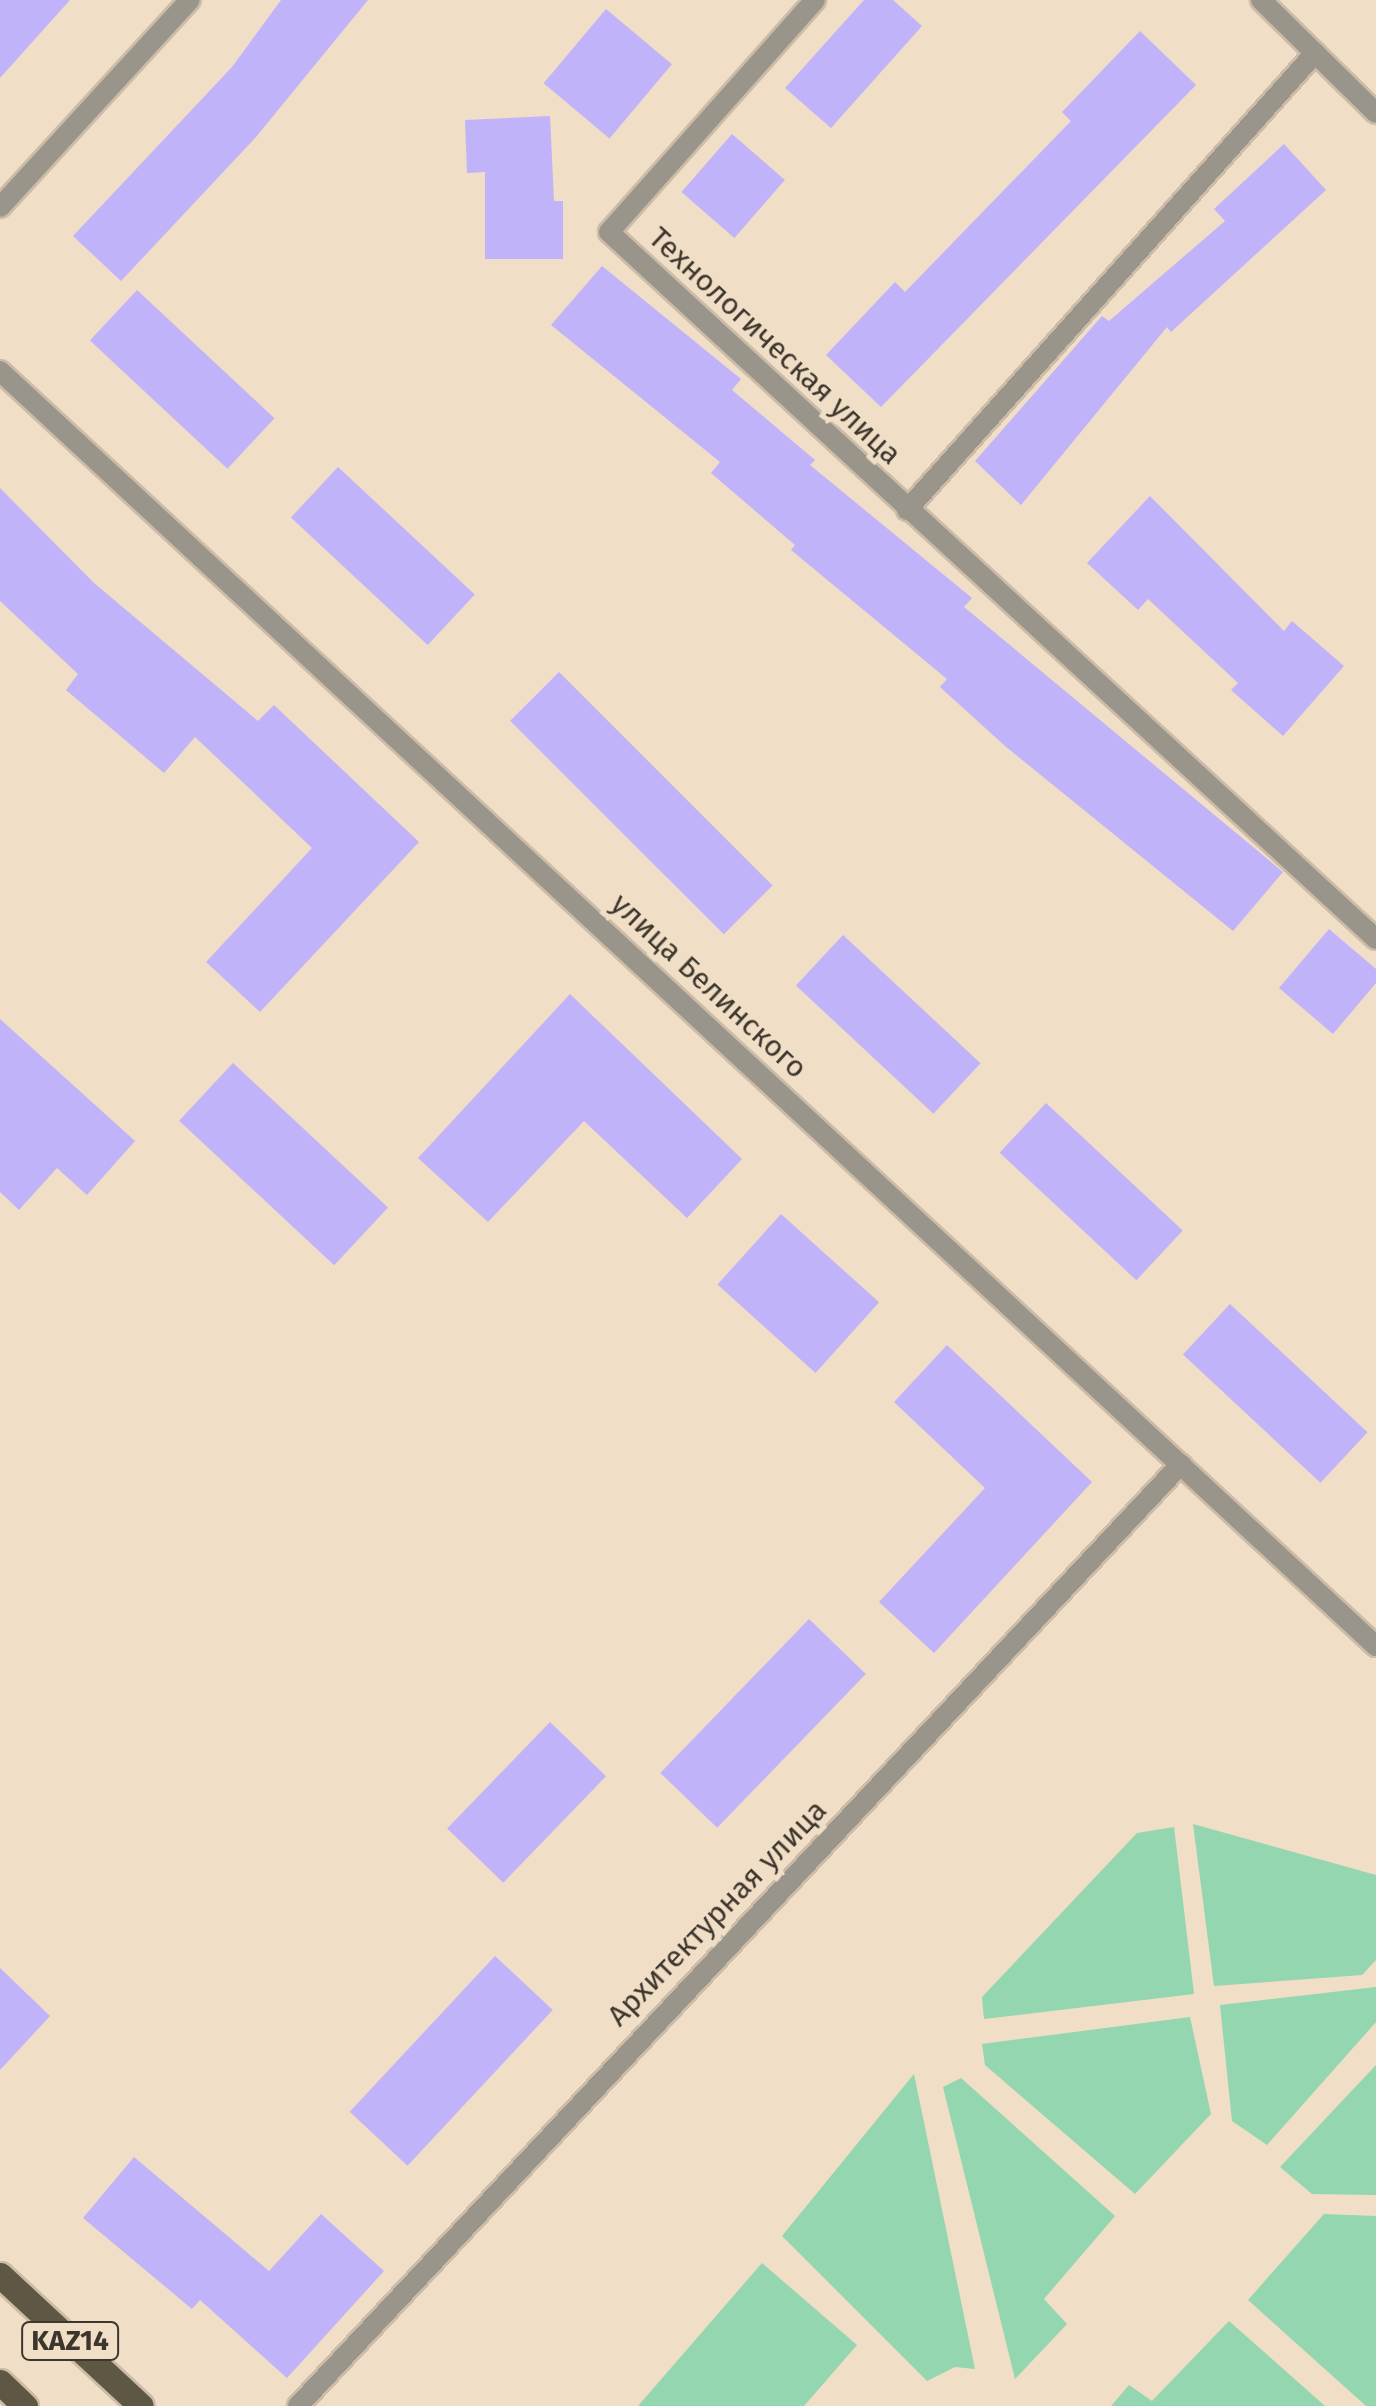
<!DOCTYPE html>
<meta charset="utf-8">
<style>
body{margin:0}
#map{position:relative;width:1376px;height:2406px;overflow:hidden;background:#f0dec6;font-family:"Fira Sans",sans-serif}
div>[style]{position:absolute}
.green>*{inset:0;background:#93d6af}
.building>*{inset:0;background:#c0b3f9;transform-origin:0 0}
.roads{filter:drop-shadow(2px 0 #ccbca7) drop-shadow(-2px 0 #ccbca7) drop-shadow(0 2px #ccbca7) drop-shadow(0 -2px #ccbca7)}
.street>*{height:20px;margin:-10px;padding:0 10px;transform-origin:10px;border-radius:10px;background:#99958a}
.primary>*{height:25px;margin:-12.5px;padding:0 12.5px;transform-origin:12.5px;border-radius:12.5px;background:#5e5743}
span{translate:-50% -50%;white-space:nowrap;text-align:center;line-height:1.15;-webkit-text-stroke:10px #f0dec6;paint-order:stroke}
.shield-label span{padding:2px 8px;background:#f0dec6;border:2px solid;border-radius:8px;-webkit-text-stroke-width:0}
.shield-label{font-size:28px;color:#3d362d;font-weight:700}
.street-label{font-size:30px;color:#3d362d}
</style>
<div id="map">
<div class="green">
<i style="clip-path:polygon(1193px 1824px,1376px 1875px,1376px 1960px,1362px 1975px,1214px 1986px)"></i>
<i style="clip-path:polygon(1174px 1827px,1194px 1994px,984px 2019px,982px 1997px,1137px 1833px)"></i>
<i style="clip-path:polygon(1376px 1987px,1376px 2022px,1267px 2145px,1232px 2121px,1220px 2005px)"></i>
<i style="clip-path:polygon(1190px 2017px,1211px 2114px,1135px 2194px,985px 2065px,982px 2044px)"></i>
<i style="clip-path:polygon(1376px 2065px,1376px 2195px,1312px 2194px,1280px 2167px)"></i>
<i style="clip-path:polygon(914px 2074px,975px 2369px,955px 2367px,927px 2381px,782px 2236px)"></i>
<i style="clip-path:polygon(961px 2078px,1115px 2216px,1044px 2299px,1067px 2324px,1015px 2379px,943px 2087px)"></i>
<i style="clip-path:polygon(1324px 2214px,1376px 2216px,1376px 2406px,1366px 2406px,1248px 2300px)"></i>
<i style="clip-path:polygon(762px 2263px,857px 2345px,804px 2406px,638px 2406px)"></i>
<i style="clip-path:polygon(1229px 2321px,1325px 2406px,1111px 2406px,1129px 2385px,1152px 2401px)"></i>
</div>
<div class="building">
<i style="clip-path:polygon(0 0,70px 0,0 78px)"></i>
<i style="clip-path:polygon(281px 0,368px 0,256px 137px,121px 281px,73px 236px,232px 67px)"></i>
<i style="clip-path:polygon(864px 0,893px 0,922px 26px,831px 128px,785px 88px)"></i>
<i style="left:606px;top:9px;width:86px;height:97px;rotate:40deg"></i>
<i style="clip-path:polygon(1140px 31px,1196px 85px,881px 407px,826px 355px,895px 282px,905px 292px,1071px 121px,1062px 112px)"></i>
<i style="clip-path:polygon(550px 116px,554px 201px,563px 201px,563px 259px,485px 259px,485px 172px,467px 173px,465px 120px)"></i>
<i style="left:732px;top:134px;width:70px;height:77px;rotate:41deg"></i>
<i style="clip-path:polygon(1284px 144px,1326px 190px,1171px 332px,1167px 327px,1021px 505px,975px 461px,1102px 316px,1109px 321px,1225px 221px,1214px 209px)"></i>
<i style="clip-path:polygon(602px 266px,741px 379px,732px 390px,815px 460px,810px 465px,972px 598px,964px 607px,1283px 872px,1233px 931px,1005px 746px,940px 687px,947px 679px,791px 550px,795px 545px,711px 473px,720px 462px,551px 325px)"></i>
<i style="left:137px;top:290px;width:188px;height:69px;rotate:43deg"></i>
<i style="left:338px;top:467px;width:187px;height:69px;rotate:43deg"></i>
<i style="clip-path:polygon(0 488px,94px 583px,258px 721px,274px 705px,419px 842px,260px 1012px,206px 962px,312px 848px,195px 737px,164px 773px,66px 690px,78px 674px,0 601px)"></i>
<i style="clip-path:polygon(1150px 496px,1284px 631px,1292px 621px,1344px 666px,1283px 736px,1231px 690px,1238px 683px,1148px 599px,1138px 610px,1087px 563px)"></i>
<i style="left:559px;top:672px;width:302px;height:69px;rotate:45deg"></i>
<i style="clip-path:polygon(1329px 929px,1376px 969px,1376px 983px,1333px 1034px,1279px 988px)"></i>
<i style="left:843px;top:935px;width:188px;height:69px;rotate:43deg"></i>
<i style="clip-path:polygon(570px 994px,742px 1159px,687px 1218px,584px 1121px,488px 1222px,418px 1158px)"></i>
<i style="clip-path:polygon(0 1019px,135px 1141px,87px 1195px,57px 1168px,19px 1210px,0 1192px)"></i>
<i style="left:233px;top:1063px;width:212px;height:79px;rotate:43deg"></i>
<i style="left:1046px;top:1103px;width:187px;height:68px;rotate:43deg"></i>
<i style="left:781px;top:1214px;width:132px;height:95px;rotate:42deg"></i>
<i style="left:1230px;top:1304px;width:188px;height:69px;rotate:43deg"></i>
<i style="clip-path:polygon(947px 1345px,1092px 1482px,934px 1653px,879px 1602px,985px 1488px,894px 1402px)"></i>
<i style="left:809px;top:1619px;width:79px;height:214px;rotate:44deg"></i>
<i style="left:550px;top:1722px;width:78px;height:148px;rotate:44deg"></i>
<i style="left:495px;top:1956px;width:79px;height:213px;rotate:43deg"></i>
<i style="clip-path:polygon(0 1968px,50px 2016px,0 2070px)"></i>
<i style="clip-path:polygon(134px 2157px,269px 2271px,321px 2214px,384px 2271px,287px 2378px,200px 2300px,192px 2309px,83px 2218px)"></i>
</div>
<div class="roads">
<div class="street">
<i style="left:815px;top:0;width:310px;rotate:131.6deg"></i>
<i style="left:609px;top:232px;width:1043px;rotate:42.67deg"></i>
<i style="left:1261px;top:0;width:161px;rotate:44.5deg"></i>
<i style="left:0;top:207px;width:281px;rotate:-47.5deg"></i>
<i style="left:0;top:371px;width:1876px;rotate:42.82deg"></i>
<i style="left:907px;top:510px;width:613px;rotate:-48.24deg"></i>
<i style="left:298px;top:2406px;width:1291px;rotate:-46.85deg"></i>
</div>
<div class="primary">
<i style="left:0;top:2275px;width:192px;rotate:42.9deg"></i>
<i style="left:0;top:2382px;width:35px;rotate:44deg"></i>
</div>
</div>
<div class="shield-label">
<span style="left:70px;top:2341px">KAZ14</span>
</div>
<div class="street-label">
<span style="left:775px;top:346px;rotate:43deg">Технологическая улица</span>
<span style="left:709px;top:986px;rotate:43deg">улица Белинского</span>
<span style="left:717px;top:1913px;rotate:-46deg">Архитектурная улица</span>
</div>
</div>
